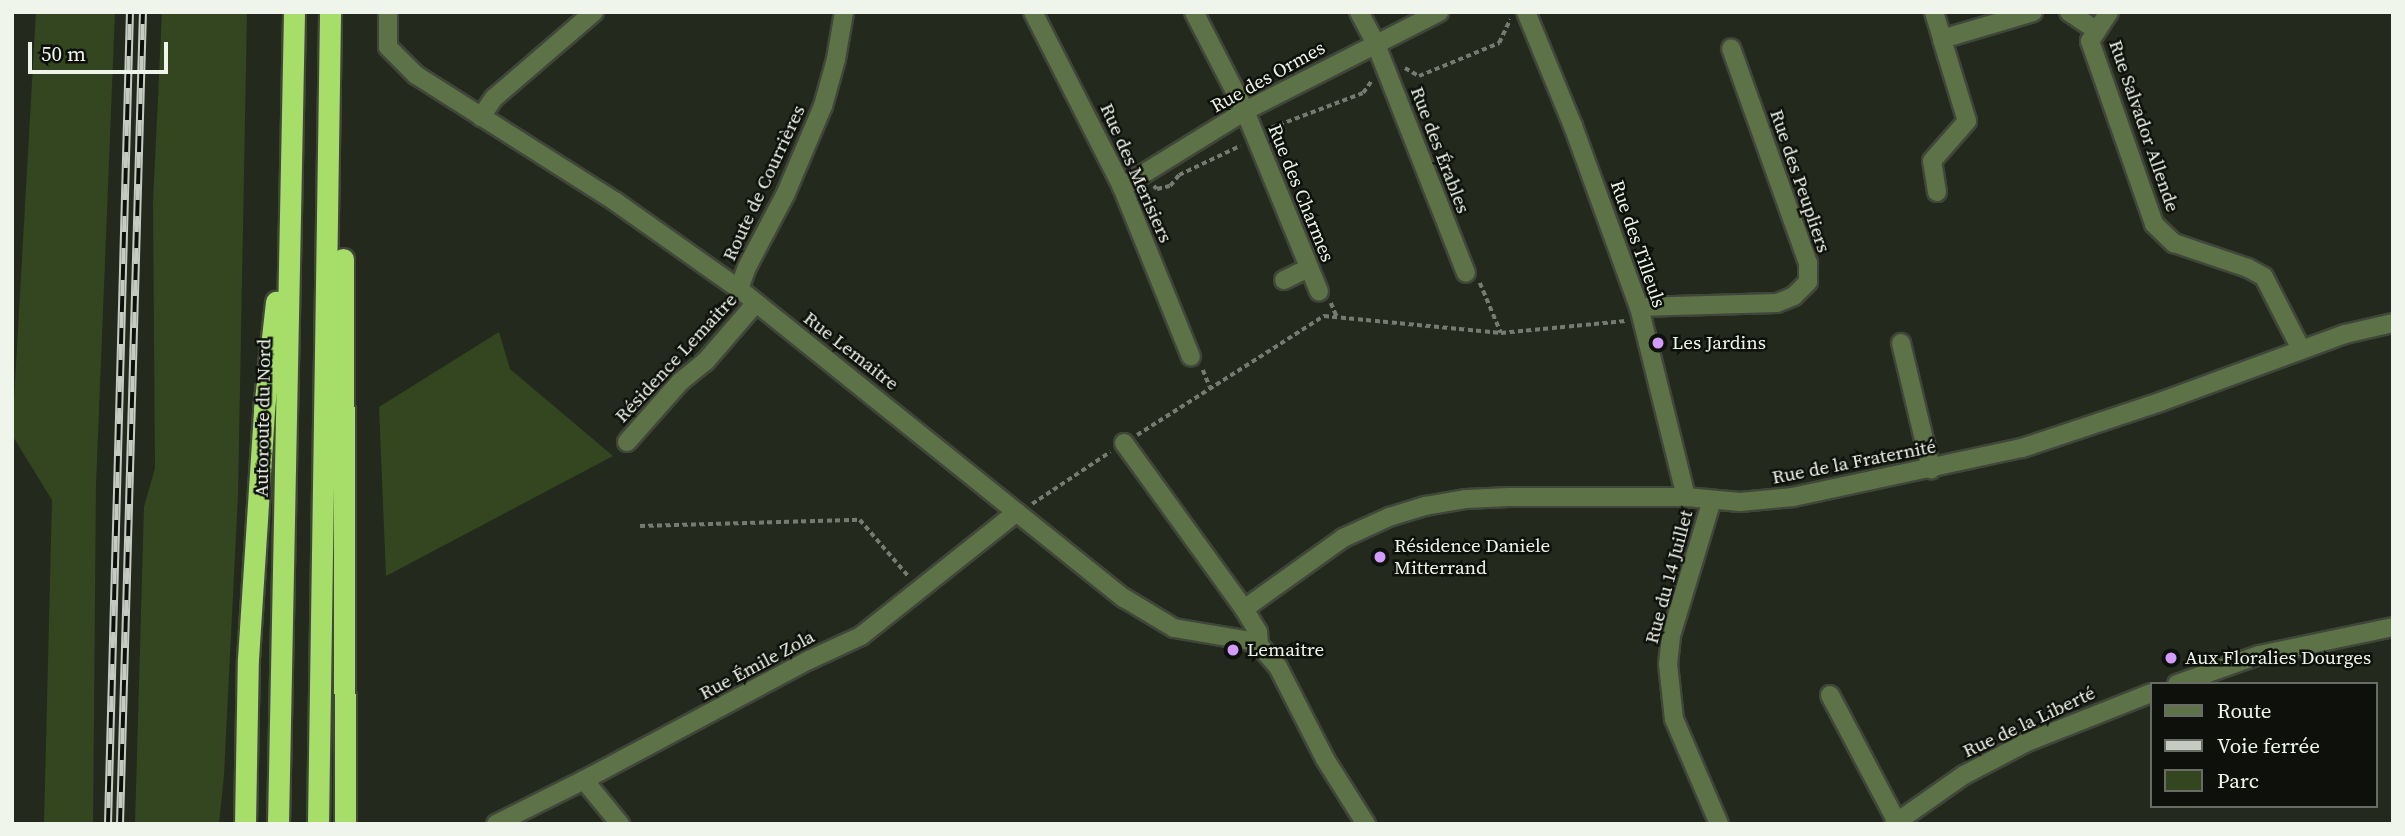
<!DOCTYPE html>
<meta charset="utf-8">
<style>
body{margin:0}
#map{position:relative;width:2405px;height:836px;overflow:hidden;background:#232a1d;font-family:"Source Serif 4",serif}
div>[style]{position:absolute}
.green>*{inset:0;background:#33461f}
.path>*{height:3.5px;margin-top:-1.75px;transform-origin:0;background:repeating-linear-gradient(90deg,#757b70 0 5px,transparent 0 8.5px)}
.roads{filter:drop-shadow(2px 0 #40463a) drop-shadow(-2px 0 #40463a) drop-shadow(0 2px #40463a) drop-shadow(0 -2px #40463a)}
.minor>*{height:18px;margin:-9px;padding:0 9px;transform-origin:9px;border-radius:9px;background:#5d7347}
.highway>*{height:21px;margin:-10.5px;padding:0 10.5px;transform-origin:10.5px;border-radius:10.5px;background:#a7dd69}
.rail>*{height:8px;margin-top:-4px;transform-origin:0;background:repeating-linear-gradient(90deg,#0e110b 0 16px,#c6cbc1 0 32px);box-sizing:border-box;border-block:2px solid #c6cbc1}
.dots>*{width:19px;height:19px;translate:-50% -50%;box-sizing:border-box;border:4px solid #0e110b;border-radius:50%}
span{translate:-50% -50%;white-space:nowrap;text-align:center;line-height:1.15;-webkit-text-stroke:5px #0e110b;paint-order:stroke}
.street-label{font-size:19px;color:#f0f5ec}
.poi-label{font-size:19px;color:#f0f5ec}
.left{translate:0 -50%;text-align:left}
.frame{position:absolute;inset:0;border:14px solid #f0f5ec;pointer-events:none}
.legend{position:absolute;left:2150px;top:682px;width:228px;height:126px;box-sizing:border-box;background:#0e110b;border:2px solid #686c65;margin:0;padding:9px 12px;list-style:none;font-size:21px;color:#f0f5ec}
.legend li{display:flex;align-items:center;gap:14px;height:35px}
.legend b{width:35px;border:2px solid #686c65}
.scale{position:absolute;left:28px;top:42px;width:140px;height:32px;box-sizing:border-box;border:4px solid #f0f5ec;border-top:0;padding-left:9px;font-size:21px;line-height:24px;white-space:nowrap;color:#f0f5ec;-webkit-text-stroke:5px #0e110b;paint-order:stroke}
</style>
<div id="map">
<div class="green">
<i style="clip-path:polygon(36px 12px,115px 12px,96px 485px,93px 824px,44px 824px,52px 500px,12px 435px)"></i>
<i style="clip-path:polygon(162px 12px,247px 12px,238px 495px,224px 775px,219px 824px,135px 824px,144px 507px,155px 468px,153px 203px)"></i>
<i style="clip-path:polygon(499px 332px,510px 369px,613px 456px,386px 576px,379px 407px)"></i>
</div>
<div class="path">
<i style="left:1405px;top:68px;width:16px;rotate:30deg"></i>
<i style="left:1419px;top:76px;width:87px;rotate:-22.4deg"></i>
<i style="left:1499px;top:43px;width:26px;rotate:-65deg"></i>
<i style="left:1271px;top:128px;width:98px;rotate:-20.8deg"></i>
<i style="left:1363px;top:93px;width:16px;rotate:-55deg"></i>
<i style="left:1154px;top:186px;width:4px;rotate:45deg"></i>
<i style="left:1157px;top:189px;width:13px;rotate:-13deg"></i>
<i style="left:1170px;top:186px;width:14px;rotate:-51deg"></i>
<i style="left:1179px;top:175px;width:68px;rotate:-25.4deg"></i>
<i style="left:1480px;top:283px;width:54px;rotate:67.2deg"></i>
<i style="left:1331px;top:303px;width:15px;rotate:67deg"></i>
<i style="left:1203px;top:370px;width:18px;rotate:68deg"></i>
<i style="left:1137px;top:435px;width:222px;rotate:-32.5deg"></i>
<i style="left:1324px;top:316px;width:178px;rotate:5.5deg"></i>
<i style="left:1501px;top:333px;width:125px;rotate:-5.5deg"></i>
<i style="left:1032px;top:504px;width:94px;rotate:-33.7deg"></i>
<i style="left:640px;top:526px;width:220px;rotate:-1.6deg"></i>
<i style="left:860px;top:520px;width:75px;rotate:49.3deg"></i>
</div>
<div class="roads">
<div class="minor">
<i style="left:388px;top:12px;width:35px;rotate:90deg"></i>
<i style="left:388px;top:47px;width:40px;rotate:45deg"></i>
<i style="left:416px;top:75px;width:237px;rotate:32.4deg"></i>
<i style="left:616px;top:202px;width:151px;rotate:35.3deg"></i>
<i style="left:739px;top:289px;width:494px;rotate:38.8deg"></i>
<i style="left:1124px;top:598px;width:58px;rotate:31deg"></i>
<i style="left:1174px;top:628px;width:77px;rotate:9.7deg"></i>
<i style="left:1250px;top:641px;width:10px;rotate:24deg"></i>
<i style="left:1259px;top:645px;width:29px;rotate:49deg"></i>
<i style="left:1278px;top:667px;width:103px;rotate:62.9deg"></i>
<i style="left:1325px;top:759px;width:77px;rotate:57.8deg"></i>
<i style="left:1033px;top:12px;width:196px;rotate:63deg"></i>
<i style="left:1122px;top:187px;width:183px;rotate:67.9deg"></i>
<i style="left:1194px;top:12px;width:111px;rotate:62.7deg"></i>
<i style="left:1245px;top:111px;width:195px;rotate:67.7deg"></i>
<i style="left:1359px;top:12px;width:34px;rotate:62deg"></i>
<i style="left:1375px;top:42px;width:248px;rotate:68.5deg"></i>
<i style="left:1526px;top:12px;width:123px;rotate:67.6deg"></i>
<i style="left:1573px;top:126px;width:193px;rotate:70deg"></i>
<i style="left:1639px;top:307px;width:196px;rotate:76.1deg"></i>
<i style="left:1934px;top:12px;width:28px;rotate:73deg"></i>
<i style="left:1942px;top:39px;width:95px;rotate:-16.5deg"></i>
<i style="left:2069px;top:12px;width:32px;rotate:34deg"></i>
<i style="left:2109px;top:12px;width:35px;rotate:123deg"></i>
<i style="left:2090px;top:41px;width:194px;rotate:70.7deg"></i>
<i style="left:2154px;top:224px;width:28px;rotate:44deg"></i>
<i style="left:2174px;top:243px;width:78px;rotate:18.7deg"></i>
<i style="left:2248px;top:268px;width:18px;rotate:29deg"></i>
<i style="left:2264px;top:277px;width:81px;rotate:62.8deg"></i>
<i style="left:481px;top:117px;width:23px;rotate:-56deg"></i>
<i style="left:494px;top:98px;width:132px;rotate:-40.7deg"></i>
<i style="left:1122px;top:187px;width:145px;rotate:-31.7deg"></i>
<i style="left:1245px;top:111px;width:218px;rotate:-27deg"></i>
<i style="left:1937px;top:192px;width:31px;rotate:-99deg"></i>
<i style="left:1932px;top:161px;width:53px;rotate:-48.8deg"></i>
<i style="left:1967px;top:121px;width:86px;rotate:-107deg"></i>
<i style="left:1284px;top:280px;width:28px;rotate:-26deg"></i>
<i style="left:739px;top:289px;width:23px;rotate:-70deg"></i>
<i style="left:747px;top:267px;width:84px;rotate:-62.2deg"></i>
<i style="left:786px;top:193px;width:95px;rotate:-67deg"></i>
<i style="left:823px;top:106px;width:49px;rotate:-74.5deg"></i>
<i style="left:836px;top:59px;width:48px;rotate:-80.3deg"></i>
<i style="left:1639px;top:307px;width:138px;rotate:-1.7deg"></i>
<i style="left:1777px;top:303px;width:18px;rotate:-22deg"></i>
<i style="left:1794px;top:296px;width:20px;rotate:-45deg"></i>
<i style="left:1808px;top:282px;width:19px;rotate:-90deg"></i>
<i style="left:1808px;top:263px;width:228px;rotate:-109.7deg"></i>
<i style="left:1901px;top:343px;width:130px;rotate:76.6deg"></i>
<i style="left:627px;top:442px;width:80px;rotate:-48.5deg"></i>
<i style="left:680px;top:382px;width:32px;rotate:-39deg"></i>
<i style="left:705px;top:362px;width:78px;rotate:-49.2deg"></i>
<i style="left:1124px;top:443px;width:205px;rotate:54.1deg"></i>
<i style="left:1712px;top:500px;width:142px;rotate:106.8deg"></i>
<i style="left:1671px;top:636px;width:28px;rotate:96deg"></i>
<i style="left:1668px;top:664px;width:55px;rotate:83.8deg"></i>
<i style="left:1674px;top:719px;width:114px;rotate:66.8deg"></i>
<i style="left:1259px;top:645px;width:13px;rotate:-94deg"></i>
<i style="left:1258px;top:632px;width:27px;rotate:-121deg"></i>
<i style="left:1244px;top:609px;width:122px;rotate:-35.6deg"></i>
<i style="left:1343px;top:538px;width:51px;rotate:-24.5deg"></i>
<i style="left:1389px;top:517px;width:38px;rotate:-17deg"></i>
<i style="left:1425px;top:506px;width:42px;rotate:-9.7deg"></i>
<i style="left:1466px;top:499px;width:43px;rotate:-2.7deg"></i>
<i style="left:1509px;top:497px;width:177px"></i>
<i style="left:1686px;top:497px;width:54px;rotate:5.3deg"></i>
<i style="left:1740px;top:502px;width:53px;rotate:-5.4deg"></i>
<i style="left:1793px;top:497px;width:234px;rotate:-12.1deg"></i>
<i style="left:2022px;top:448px;width:145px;rotate:-18.4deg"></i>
<i style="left:2160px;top:402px;width:197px;rotate:-20.2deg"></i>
<i style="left:2345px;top:334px;width:49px;rotate:-12.9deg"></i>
<i style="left:2177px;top:684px;width:87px;rotate:-19.5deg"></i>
<i style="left:2259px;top:655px;width:137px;rotate:-11.8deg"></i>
<i style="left:1830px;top:695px;width:144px;rotate:62.2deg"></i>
<i style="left:584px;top:780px;width:57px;rotate:50.7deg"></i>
<i style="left:496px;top:824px;width:98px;rotate:-26.6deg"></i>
<i style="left:584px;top:780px;width:255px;rotate:-28.1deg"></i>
<i style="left:809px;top:660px;width:57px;rotate:-24.8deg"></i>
<i style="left:861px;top:636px;width:199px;rotate:-38.5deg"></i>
<i style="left:1894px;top:824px;width:85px;rotate:-35deg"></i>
<i style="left:1964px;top:775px;width:69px;rotate:-27.7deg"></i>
<i style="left:2025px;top:743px;width:136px;rotate:-21.6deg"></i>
</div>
<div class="highway">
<i style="left:343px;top:259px;width:565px;rotate:89.8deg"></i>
<i style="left:245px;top:824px;width:165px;rotate:-89deg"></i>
<i style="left:248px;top:659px;width:251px;rotate:-86.3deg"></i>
<i style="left:264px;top:409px;width:108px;rotate:-83.6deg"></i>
<i style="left:278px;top:824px;width:812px;rotate:-88.87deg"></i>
<i style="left:318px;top:824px;width:812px;rotate:-89.15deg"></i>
</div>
</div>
<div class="rail">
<i style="left:108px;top:824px;width:812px;rotate:-88.45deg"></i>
<i style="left:120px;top:824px;width:812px;rotate:-88.38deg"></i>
</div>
<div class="dots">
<i style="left:1658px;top:343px;background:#d39cfc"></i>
<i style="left:1380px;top:557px;background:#d39cfc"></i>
<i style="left:1233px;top:650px;background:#d39cfc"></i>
<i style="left:2171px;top:658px;background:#d39cfc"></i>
</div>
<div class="street-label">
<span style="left:1268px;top:77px;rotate:-29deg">Rue des Ormes</span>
<span style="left:2144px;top:126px;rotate:71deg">Rue Salvador Allende</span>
<span style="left:1440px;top:150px;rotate:69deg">Rue des Érables</span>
<span style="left:1136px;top:173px;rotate:66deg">Rue des Merisiers</span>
<span style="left:1800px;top:181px;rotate:71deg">Rue des Peupliers</span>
<span style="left:764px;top:183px;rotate:-65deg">Route de Courrières</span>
<span style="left:1301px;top:193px;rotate:68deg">Rue des Charmes</span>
<span style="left:1638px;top:244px;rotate:71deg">Rue des Tilleuls</span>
<span style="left:851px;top:351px;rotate:38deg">Rue Lemaitre</span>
<span style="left:676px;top:358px;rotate:-47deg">Résidence Lemaitre</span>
<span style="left:263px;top:418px;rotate:-89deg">Autoroute du Nord</span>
<span style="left:1854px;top:462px;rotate:-11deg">Rue de la Fraternité</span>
<span style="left:1669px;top:577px;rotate:-75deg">Rue du 14 Juillet</span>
<span style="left:757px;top:665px;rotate:-28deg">Rue Émile Zola</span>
<span style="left:2029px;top:722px;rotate:-25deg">Rue de la Liberté</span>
</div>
<div class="poi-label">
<span class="left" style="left:1672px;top:343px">Les Jardins</span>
<span class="left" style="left:1394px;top:557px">Résidence Daniele<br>Mitterrand</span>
<span class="left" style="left:1247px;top:650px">Lemaitre</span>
<span class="left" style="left:2185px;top:658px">Aux Floralies Dourges</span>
</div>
<div class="frame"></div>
<ul class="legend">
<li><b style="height:9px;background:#5d7347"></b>Route</li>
<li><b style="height:9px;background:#c6cbc1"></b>Voie ferrée</li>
<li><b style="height:19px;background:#33461f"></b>Parc</li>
</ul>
<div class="scale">50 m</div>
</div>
